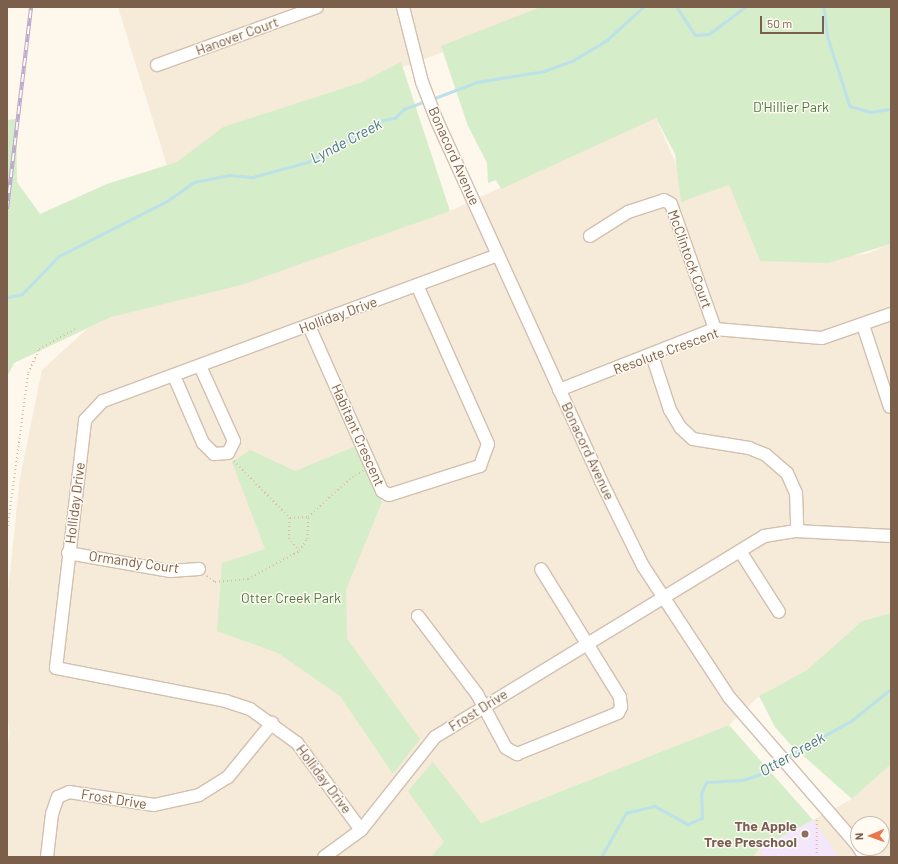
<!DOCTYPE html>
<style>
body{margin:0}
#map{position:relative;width:898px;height:864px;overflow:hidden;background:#fef7eb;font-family:Barlow,sans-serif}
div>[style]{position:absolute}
.residential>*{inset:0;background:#f6ead9}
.education>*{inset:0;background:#f4e7fb}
.green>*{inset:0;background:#d5edc8}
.stream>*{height:2.5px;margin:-1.25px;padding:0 1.25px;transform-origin:1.25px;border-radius:1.25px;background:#bde1e9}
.path>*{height:1.5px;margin-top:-0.75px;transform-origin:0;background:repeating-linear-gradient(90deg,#dbbba3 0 1px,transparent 0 4px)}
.roads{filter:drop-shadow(1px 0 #d2c0af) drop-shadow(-1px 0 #d2c0af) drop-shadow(0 1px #d2c0af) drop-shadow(0 -1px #d2c0af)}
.minor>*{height:12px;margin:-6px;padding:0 6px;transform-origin:6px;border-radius:6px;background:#fff}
.rail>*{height:4px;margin-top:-2px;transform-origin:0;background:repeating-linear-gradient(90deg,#fffbf3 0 8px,#bba7ca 0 16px);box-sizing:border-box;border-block:1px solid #bba7ca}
.dots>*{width:11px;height:11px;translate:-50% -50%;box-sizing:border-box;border:2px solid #fffbf3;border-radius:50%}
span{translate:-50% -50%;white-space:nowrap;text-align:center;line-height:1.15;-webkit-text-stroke:3px #fffbf3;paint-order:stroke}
.street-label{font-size:14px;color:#7b5f4b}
.park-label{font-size:14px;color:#4e7b40}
.education-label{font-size:14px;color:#785e54;font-weight:700}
.right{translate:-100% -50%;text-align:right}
.water-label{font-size:15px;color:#407987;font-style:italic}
.frame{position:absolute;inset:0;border:8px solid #7b5f4b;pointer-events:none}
.north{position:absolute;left:850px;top:816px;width:40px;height:40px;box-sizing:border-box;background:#fffbf3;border:1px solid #cabdb0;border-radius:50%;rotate:268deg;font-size:11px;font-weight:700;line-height:16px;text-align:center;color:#7b5f4b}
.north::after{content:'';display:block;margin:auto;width:14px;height:18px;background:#ec764c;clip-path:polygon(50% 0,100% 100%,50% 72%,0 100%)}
.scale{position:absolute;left:760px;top:16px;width:64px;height:18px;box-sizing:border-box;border:2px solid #7b5f4b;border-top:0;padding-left:5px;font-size:12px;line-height:14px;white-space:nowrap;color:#7b5f4b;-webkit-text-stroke:3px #fffbf3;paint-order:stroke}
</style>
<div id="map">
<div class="residential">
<i style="clip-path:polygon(118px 7px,563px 7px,371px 79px,223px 127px,168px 169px)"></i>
<i style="clip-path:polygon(655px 116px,691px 198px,729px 185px,760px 261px,866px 254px,891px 244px,891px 613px,862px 621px,807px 670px,759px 696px,729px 725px,481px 823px,432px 762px,451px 851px,441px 857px,7px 857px,7px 751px,10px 733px,7px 715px,7px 602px,20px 478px,42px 370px,88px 328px,111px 317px,450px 211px)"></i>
<i style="clip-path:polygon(evenodd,891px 764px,891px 857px,753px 857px,760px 848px,852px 799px,891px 764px,858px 824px,882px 824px,882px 848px,858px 848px,858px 824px)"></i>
</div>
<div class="education">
<i style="clip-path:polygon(813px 820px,839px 857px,764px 857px,760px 848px)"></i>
</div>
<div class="green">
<i style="clip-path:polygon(541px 7px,891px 7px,891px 244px,828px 263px,760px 261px,729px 185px,681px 202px,675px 154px,656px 118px,501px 189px,496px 180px,488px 183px,487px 163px,468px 126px,441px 46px)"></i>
<i style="clip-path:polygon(401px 62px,450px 211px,241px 285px,111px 317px,14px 363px,7px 377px,7px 120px,16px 119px,17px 182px,40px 214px,107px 184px,177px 162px,223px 127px,362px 82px)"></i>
<i style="clip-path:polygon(356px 446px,382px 502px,346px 590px,347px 639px,420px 739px,393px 774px,340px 696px,278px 653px,217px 631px,222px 563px,265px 549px,232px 462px,250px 450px,295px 471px)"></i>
<i style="clip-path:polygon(891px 613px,891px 764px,852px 799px,789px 743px,775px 727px,759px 696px,807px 670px,862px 621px)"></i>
<i style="clip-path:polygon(729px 725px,813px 820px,760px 848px,753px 857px,431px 857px,444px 842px,408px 791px,433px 762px,481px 823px)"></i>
</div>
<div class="stream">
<i style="left:677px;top:7px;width:33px;rotate:57deg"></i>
<i style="left:695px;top:35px;width:14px;rotate:-4deg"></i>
<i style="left:709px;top:34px;width:45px;rotate:-36.9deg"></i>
<i style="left:824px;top:7px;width:31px;rotate:83deg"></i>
<i style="left:828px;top:38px;width:71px;rotate:72.1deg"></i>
<i style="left:850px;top:106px;width:22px;rotate:16deg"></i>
<i style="left:871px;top:112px;width:20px;rotate:-9deg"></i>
<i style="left:432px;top:99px;width:48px;rotate:-20.7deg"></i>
<i style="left:477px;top:82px;width:68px;rotate:-9.3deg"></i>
<i style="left:544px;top:71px;width:30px;rotate:-20deg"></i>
<i style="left:572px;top:61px;width:41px;rotate:-31deg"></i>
<i style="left:607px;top:40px;width:49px;rotate:-42.5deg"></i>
<i style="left:9px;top:297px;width:13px;rotate:-13deg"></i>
<i style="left:22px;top:294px;width:53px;rotate:-45.8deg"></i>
<i style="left:59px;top:256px;width:121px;rotate:-27deg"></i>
<i style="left:167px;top:201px;width:33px;rotate:-35deg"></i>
<i style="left:194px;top:182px;width:36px;rotate:-11deg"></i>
<i style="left:229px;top:175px;width:24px;rotate:5deg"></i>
<i style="left:253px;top:177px;width:57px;rotate:-15.3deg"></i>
<i style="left:308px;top:162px;width:82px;rotate:-30deg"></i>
<i style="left:379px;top:121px;width:16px;rotate:-11deg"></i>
<i style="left:395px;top:118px;width:13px;rotate:-45deg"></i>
<i style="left:404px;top:109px;width:23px;rotate:-20deg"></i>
<i style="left:786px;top:757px;width:74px;rotate:-29deg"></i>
<i style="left:851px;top:721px;width:51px;rotate:-38.7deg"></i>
<i style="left:601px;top:857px;width:51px;rotate:-60.4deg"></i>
<i style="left:626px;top:813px;width:30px;rotate:-14deg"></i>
<i style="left:655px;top:806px;width:38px;rotate:29deg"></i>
<i style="left:688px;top:824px;width:15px;rotate:-23deg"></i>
<i style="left:702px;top:818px;width:24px;rotate:-92deg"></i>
<i style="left:701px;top:794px;width:13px;rotate:-67deg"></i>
<i style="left:706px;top:782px;width:37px;rotate:-3deg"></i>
<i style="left:743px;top:780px;width:24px;rotate:-19deg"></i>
<i style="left:766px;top:772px;width:19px;rotate:-36deg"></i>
</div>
<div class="path">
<i style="left:234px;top:461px;width:80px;rotate:45.5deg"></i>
<i style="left:290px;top:518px;width:18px;rotate:-3deg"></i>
<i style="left:308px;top:517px;width:59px;rotate:-42.3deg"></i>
<i style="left:352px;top:477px;width:13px;rotate:-29deg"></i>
<i style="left:290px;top:518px;width:20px;rotate:93deg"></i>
<i style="left:289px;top:538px;width:16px;rotate:52deg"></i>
<i style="left:7px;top:530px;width:158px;rotate:-82.4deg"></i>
<i style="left:28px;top:373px;width:26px;rotate:-65deg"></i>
<i style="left:39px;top:349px;width:41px;rotate:-29.1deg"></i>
<i style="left:207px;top:576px;width:10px;rotate:37deg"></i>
<i style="left:215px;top:582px;width:33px;rotate:-5deg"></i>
<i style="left:248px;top:579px;width:58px;rotate:-28.8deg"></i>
<i style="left:299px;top:551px;width:14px;rotate:-56deg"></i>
<i style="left:307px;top:539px;width:22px;rotate:-87deg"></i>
<i style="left:817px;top:820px;width:37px;rotate:90deg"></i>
</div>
<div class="roads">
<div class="minor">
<i style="left:403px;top:7px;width:77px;rotate:75.8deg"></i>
<i style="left:422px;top:82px;width:42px;rotate:69deg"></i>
<i style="left:437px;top:121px;width:396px;rotate:65.5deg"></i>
<i style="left:601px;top:481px;width:95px;rotate:63.7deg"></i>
<i style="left:643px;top:566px;width:157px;rotate:56.7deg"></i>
<i style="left:729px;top:697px;width:197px;rotate:49.1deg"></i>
<i style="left:157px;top:65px;width:170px;rotate:-19.9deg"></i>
<i style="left:590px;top:236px;width:45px;rotate:-32.3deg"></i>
<i style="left:628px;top:212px;width:38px;rotate:-18deg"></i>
<i style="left:664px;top:200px;width:8px;rotate:30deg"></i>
<i style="left:671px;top:204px;width:133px;rotate:70.6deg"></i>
<i style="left:863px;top:325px;width:86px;rotate:71.8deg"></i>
<i style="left:309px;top:326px;width:180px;rotate:66.1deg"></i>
<i style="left:382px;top:491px;width:8px;rotate:30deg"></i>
<i style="left:389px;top:495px;width:96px;rotate:-17.7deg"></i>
<i style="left:480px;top:466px;width:23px;rotate:-70deg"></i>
<i style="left:488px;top:444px;width:174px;rotate:-114.1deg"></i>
<i style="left:652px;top:355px;width:58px;rotate:71.9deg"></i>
<i style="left:670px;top:410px;width:21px;rotate:59deg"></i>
<i style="left:681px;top:428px;width:16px;rotate:43deg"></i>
<i style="left:693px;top:439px;width:57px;rotate:9.1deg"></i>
<i style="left:749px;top:448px;width:18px;rotate:22deg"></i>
<i style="left:766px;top:455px;width:28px;rotate:41deg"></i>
<i style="left:787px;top:473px;width:22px;rotate:66deg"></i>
<i style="left:796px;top:493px;width:38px;rotate:88deg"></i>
<i style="left:174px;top:376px;width:73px;rotate:66.6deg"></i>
<i style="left:203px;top:443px;width:16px;rotate:45deg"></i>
<i style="left:214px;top:454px;width:14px;rotate:-4deg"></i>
<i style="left:228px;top:453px;width:13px;rotate:-63deg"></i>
<i style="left:234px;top:441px;width:82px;rotate:-114.4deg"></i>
<i style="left:559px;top:390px;width:168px;rotate:-21.4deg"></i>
<i style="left:715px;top:329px;width:107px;rotate:4.8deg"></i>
<i style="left:822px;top:338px;width:73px;rotate:-19.2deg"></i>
<i style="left:740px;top:551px;width:72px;rotate:57.4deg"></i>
<i style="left:68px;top:553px;width:104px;rotate:10deg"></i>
<i style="left:170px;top:571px;width:29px;rotate:-4deg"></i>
<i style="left:418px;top:616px;width:98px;rotate:52.9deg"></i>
<i style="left:477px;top:694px;width:61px;rotate:61.8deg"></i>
<i style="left:506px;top:748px;width:13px;rotate:29deg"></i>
<i style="left:517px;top:754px;width:109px;rotate:-22.1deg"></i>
<i style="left:618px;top:713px;width:7px;rotate:-63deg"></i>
<i style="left:621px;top:707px;width:10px;rotate:-96deg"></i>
<i style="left:620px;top:697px;width:150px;rotate:-121.7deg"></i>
<i style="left:361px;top:830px;width:108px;rotate:-126.3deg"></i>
<i style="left:297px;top:743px;width:58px;rotate:-144.1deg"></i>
<i style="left:250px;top:709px;width:25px;rotate:-162deg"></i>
<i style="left:226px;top:701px;width:173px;rotate:-169deg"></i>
<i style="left:56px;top:668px;width:250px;rotate:-83.3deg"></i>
<i style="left:85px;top:420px;width:26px;rotate:-47deg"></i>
<i style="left:103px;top:401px;width:421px;rotate:-20.3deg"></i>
<i style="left:859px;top:848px;width:11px;rotate:56deg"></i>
<i style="left:47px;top:857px;width:43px;rotate:-83.4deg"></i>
<i style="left:52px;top:814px;width:18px;rotate:-71deg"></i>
<i style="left:58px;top:797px;width:12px;rotate:-24deg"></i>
<i style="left:69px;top:792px;width:86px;rotate:8.7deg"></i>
<i style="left:154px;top:805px;width:46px;rotate:-12.5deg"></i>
<i style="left:199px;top:795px;width:34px;rotate:-32deg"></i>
<i style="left:228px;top:777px;width:70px;rotate:-50.8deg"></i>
<i style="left:324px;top:857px;width:46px;rotate:-36.1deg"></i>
<i style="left:361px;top:830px;width:119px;rotate:-51.5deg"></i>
<i style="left:435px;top:737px;width:386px;rotate:-31.4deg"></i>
<i style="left:764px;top:536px;width:33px;rotate:-9deg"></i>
<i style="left:797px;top:531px;width:94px;rotate:3deg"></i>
</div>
</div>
<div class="rail">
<i style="left:7px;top:209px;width:203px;rotate:-83.2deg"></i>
</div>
<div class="dots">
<i style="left:805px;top:834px;background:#8d6e63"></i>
</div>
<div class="street-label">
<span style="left:237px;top:36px;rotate:-20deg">Hanover Court</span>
<span style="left:454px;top:156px;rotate:66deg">Bonacord Avenue</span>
<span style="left:690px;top:259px;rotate:70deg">McClintock Court</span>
<span style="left:338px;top:315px;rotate:-20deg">Holliday Drive</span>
<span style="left:666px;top:351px;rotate:-20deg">Resolute Crescent</span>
<span style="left:358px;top:435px;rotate:66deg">Habitant Crescent</span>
<span style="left:588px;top:451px;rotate:65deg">Bonacord Avenue</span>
<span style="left:75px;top:503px;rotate:-83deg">Holliday Drive</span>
<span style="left:134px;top:562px;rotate:8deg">Ormandy Court</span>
<span style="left:478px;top:710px;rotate:-32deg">Frost Drive</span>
<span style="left:324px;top:779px;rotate:53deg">Holliday Drive</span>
<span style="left:114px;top:799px;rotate:9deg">Frost Drive</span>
</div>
<div class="park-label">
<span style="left:791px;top:107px">D'Hillier Park</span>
<span style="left:291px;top:598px">Otter Creek Park</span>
</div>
<div class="education-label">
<span class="right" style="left:797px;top:834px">The Apple<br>Tree Preschool</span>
</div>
<div class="water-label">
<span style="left:346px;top:141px;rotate:-28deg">Lynde Creek</span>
<span style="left:792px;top:754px;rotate:-30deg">Otter Creek</span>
</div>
<div class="frame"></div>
<div class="north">N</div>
<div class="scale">50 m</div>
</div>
